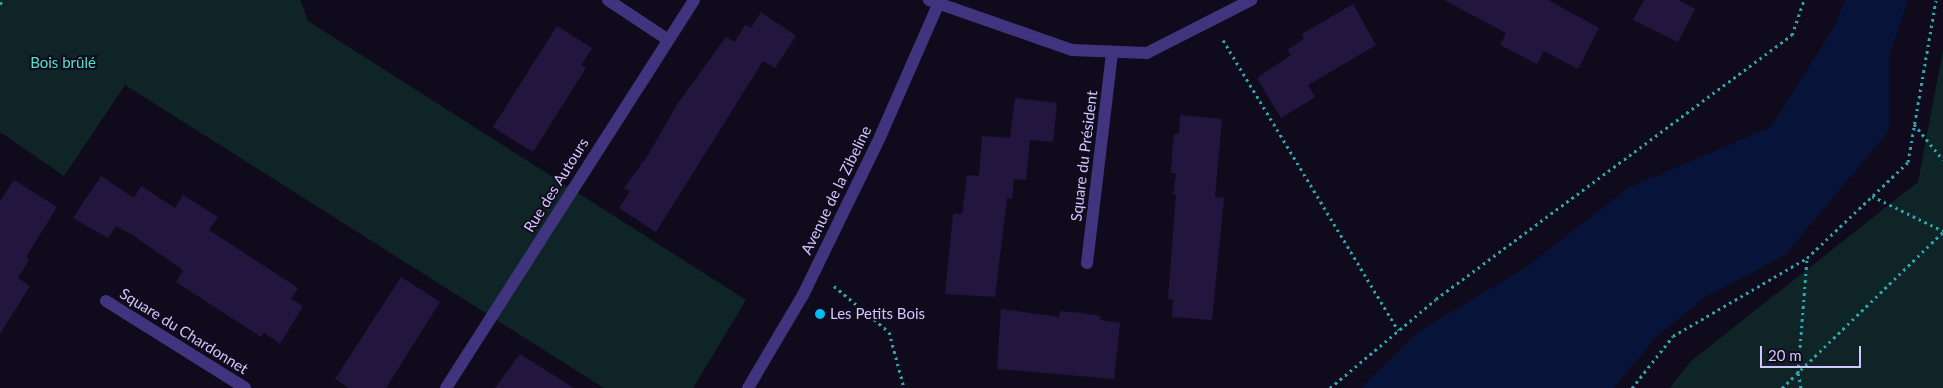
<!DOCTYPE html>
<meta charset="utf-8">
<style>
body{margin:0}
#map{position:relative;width:1943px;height:388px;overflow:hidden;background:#100b1c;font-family:Lato,sans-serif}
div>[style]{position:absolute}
.green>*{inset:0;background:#0e2426}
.water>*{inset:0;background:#071339}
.building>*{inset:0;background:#23163e}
.path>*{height:3px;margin-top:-1.5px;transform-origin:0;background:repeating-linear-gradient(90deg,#29a8b0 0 2.5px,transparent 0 6.5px)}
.minor>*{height:12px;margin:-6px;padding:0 6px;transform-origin:6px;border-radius:6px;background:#3f347d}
.dots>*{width:14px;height:14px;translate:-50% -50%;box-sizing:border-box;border:2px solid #100b1c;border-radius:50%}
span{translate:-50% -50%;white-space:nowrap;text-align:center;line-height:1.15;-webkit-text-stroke:4px #100b1c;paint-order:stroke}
.park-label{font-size:15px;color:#50e1ce}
.street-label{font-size:15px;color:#d3c6ff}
.poi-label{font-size:15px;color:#d3c6ff}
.left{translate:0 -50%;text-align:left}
.scale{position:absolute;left:1760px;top:346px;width:101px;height:22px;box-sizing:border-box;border:2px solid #d3c6ff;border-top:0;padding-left:6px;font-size:15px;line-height:18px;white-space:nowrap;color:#d3c6ff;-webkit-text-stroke:4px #100b1c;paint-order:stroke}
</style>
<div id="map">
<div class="green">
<i style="clip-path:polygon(0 0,300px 0,308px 21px,746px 300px,693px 388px,604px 388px,125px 85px,64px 176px,0 132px)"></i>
<i style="clip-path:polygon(1943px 50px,1943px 388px,1670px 388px,1691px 361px,1918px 182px)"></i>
</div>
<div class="water">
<i style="clip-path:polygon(1845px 0,1908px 0,1889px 57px,1889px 131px,1785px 255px,1705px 297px,1656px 337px,1614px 388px,1361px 388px,1419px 331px,1525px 268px,1628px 188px,1771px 127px,1834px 27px)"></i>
</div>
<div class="building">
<i style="clip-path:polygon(1444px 0,1548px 0,1599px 28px,1578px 69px,1544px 51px,1537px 64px,1500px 45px,1506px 33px)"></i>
<i style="clip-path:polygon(1644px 0,1678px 0,1695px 9px,1678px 42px,1633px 20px)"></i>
<i style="clip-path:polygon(1353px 4px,1376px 45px,1308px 85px,1315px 97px,1281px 118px,1257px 78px,1291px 55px,1287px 50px,1304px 39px,1302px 34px)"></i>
<i style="clip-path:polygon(761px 12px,796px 36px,775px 68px,763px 61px,656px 232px,619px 208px,630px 191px,624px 188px,648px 155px,678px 103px,726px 37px,735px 42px,745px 25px,751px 28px)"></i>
<i style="clip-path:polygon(557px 26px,592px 48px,581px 65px,586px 68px,533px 152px,493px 127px)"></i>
<i style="clip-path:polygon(1015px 98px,1057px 103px,1053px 142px,1030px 140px,1026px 180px,1014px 179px,1012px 199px,1007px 198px,995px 297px,945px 294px,953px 214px,962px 214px,967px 175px,979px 176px,982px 136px,1010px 138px)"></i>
<i style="clip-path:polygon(1180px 115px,1222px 119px,1215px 197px,1224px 198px,1212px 320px,1172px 317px,1173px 300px,1168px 299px,1176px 195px,1173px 194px,1176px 173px,1171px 173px,1172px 152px,1174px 134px,1179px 134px)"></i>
<i style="clip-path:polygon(101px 176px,134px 198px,141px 186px,175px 208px,183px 195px,218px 217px,209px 230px,298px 288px,291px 299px,303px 306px,280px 344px,264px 332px,261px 337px,176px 282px,183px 270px,134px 236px,116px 226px,108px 238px,73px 218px)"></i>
<i style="clip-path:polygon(14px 180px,57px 207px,26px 257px,29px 260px,18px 278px,30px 286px,0 334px,0 201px)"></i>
<i style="clip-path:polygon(401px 277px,440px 302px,386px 388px,349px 388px,335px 379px)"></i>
<i style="clip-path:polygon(1001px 309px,1059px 317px,1060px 311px,1081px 313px,1101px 316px,1100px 320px,1120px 323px,1114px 379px,997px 369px)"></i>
<i style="clip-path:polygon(520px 354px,574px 388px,495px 388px)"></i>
</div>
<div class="path">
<i style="left:0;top:4px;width:5px;rotate:-53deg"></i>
<i style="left:1223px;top:40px;width:339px;rotate:58.9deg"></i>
<i style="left:1914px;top:124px;width:46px;rotate:51.1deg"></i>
<i style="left:1872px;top:196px;width:79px;rotate:26.2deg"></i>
<i style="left:834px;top:286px;width:72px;rotate:39.9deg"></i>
<i style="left:889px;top:332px;width:58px;rotate:75deg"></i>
<i style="left:1330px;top:388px;width:138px;rotate:-40deg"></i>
<i style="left:1436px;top:299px;width:443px;rotate:-36.6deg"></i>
<i style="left:1792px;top:35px;width:37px;rotate:-71deg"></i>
<i style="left:1632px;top:388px;width:66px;rotate:-51.7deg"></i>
<i style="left:1673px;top:336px;width:155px;rotate:-30.2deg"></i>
<i style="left:1807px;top:258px;width:139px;rotate:-43.5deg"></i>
<i style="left:1908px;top:162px;width:164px;rotate:-80.2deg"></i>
<i style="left:1782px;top:388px;width:224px;rotate:-44.1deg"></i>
<i style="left:1801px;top:388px;width:15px;rotate:-101deg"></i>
<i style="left:1798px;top:373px;width:115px;rotate:-85.5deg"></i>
</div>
<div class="minor">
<i style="left:608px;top:0;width:71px;rotate:33.5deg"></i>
<i style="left:929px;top:0;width:151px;rotate:19.3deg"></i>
<i style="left:1072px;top:50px;width:75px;rotate:2.3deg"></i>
<i style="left:1147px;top:53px;width:117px;rotate:-27deg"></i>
<i style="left:1087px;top:263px;width:212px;rotate:-83.2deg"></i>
<i style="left:106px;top:301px;width:164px;rotate:32deg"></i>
<i style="left:446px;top:388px;width:460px;rotate:-57.4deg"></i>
<i style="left:748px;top:388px;width:108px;rotate:-59.4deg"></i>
<i style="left:803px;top:295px;width:176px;rotate:-64deg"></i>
<i style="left:880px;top:137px;width:150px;rotate:-66.3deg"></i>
</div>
<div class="dots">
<i style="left:820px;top:314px;background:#00bdf1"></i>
</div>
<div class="park-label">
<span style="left:63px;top:63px">Bois brûlé</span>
</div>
<div class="street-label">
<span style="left:1084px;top:156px;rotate:-83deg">Square du Président</span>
<span style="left:556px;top:185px;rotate:-58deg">Rue des Autours</span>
<span style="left:836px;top:190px;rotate:-64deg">Avenue de la Zibeline</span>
<span style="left:184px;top:331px;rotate:32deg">Square du Chardonnet</span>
</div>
<div class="poi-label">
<span class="left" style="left:830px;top:314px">Les Petits Bois</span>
</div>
<div class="scale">20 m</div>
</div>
